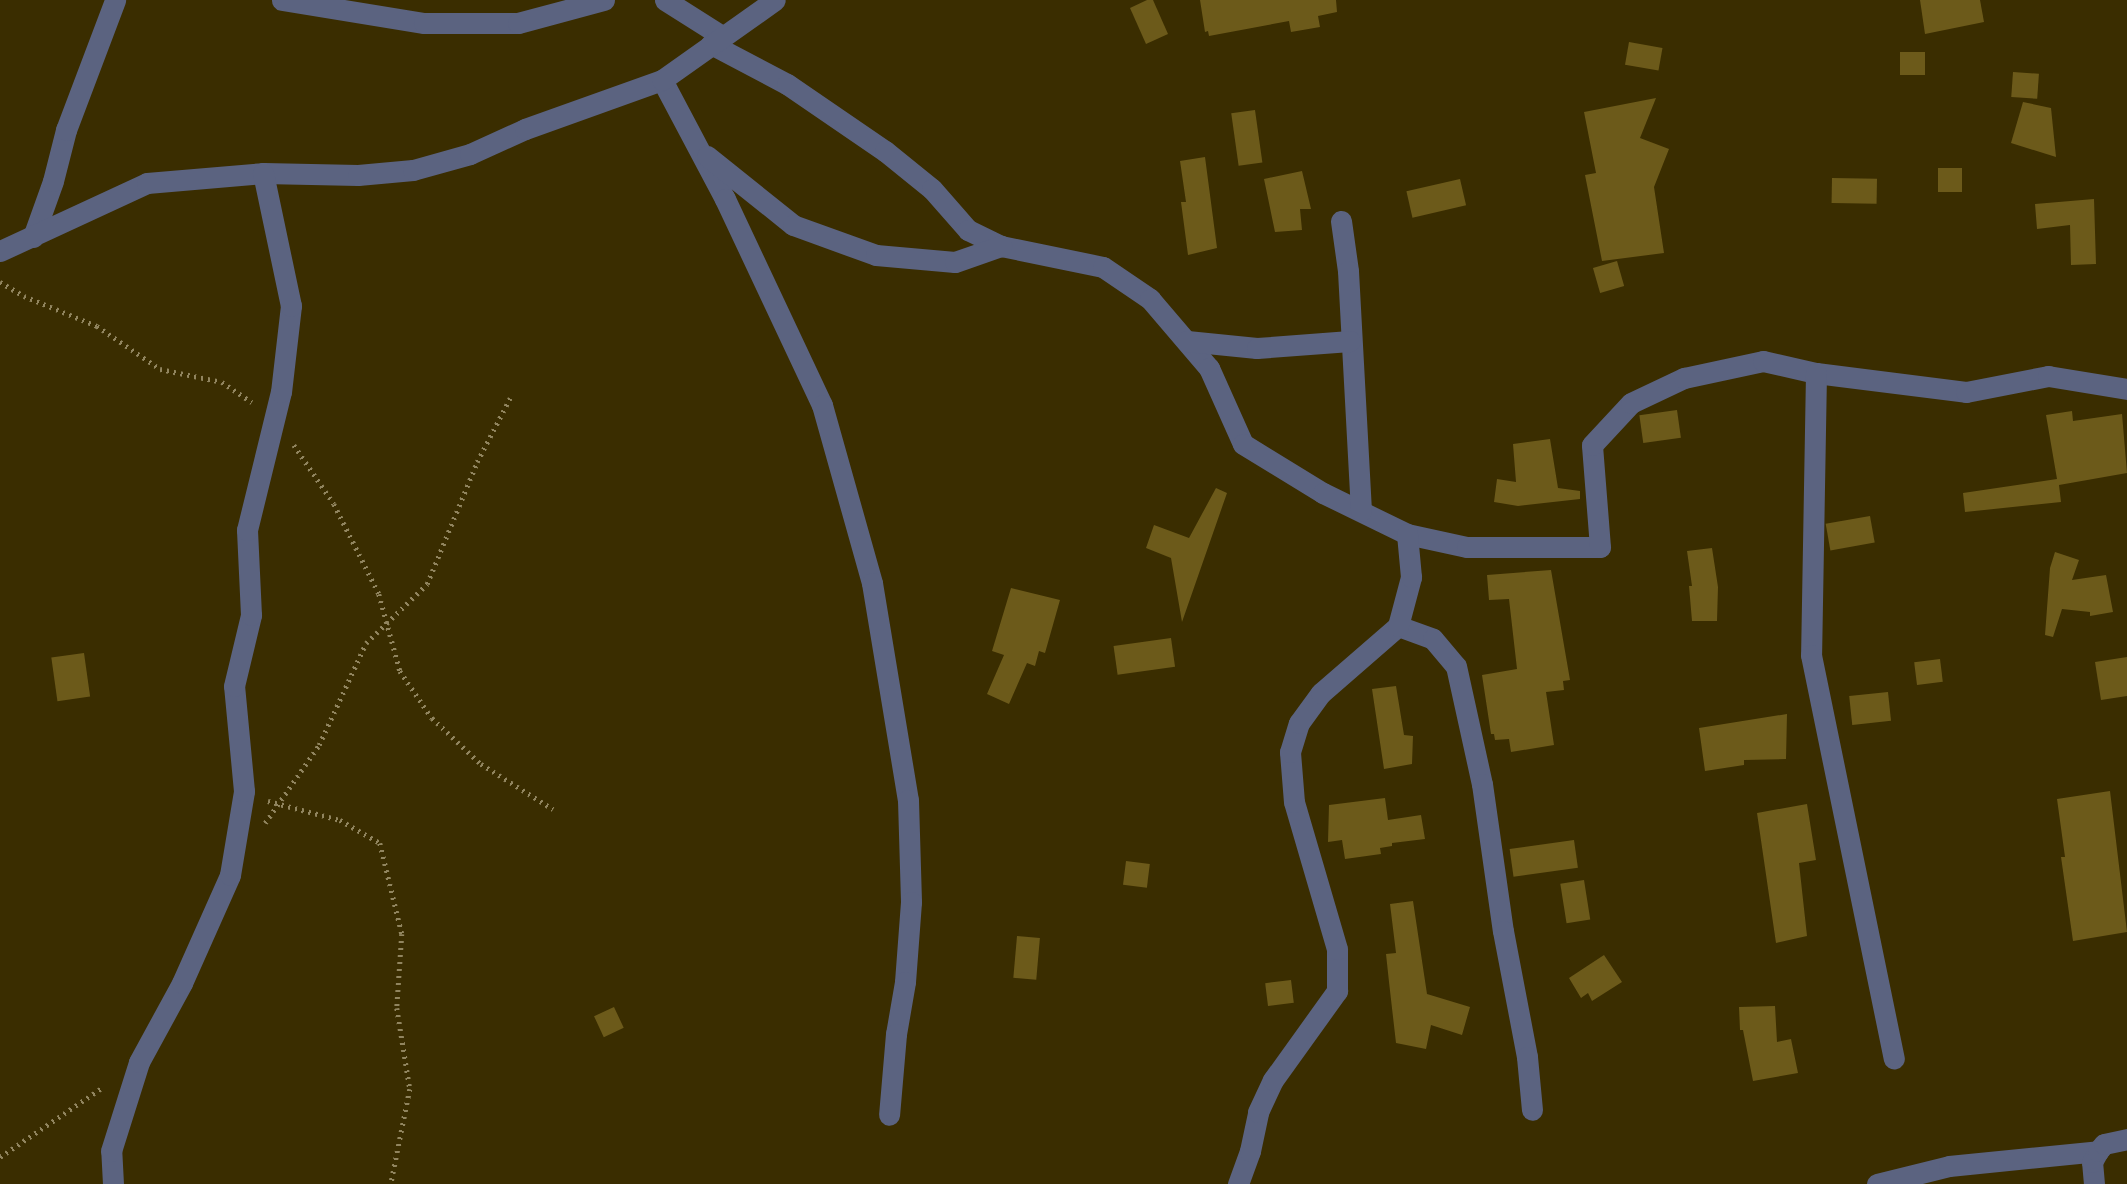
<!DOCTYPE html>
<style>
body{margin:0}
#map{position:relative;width:2127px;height:1184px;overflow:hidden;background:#3a2d00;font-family:Rubik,sans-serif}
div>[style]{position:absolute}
.building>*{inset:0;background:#6c5a1a;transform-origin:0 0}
.path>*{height:4.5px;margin-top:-2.25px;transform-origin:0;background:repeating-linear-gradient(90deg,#91855f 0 2px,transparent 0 7px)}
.minor>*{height:21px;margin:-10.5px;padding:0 10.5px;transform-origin:10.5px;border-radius:10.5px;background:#5b6380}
span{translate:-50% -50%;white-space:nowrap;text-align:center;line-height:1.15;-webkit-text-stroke:7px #3a2d00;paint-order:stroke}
</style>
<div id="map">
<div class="building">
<i style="clip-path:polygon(1147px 0,1153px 0,1168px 34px,1146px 44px,1130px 8px)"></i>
<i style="clip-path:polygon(1200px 0,1336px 0,1337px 12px,1318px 16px,1320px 27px,1291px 32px,1289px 21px,1209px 36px,1208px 31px,1205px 32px)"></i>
<i style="clip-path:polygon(1920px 0,1980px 0,1984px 22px,1925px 34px)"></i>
<i style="left:1629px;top:42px;width:34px;height:23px;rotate:10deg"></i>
<i style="left:1925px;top:52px;width:23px;height:25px;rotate:90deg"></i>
<i style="left:2013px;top:72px;width:26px;height:25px;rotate:4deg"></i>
<i style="clip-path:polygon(1656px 98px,1640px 138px,1669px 149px,1654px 187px,1664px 253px,1602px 261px,1585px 175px,1596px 173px,1584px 112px)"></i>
<i style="clip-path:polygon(2023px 102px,2051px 108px,2056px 157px,2011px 143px)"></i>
<i style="left:1255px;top:110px;width:53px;height:24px;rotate:82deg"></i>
<i style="clip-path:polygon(1205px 157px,1217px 248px,1188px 255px,1181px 202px,1186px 202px,1180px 161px)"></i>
<i style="left:1938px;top:168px;width:24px;height:24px"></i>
<i style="clip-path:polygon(1302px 171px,1311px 209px,1300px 209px,1302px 230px,1275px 232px,1264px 179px)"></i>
<i style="left:1832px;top:178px;width:45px;height:25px;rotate:1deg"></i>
<i style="left:1460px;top:179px;width:27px;height:55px;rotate:77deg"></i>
<i style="clip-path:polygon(2094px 199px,2096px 264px,2071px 265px,2070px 225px,2037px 229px,2035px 204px)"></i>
<i style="left:1617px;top:261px;width:26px;height:25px;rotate:74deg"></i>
<i style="left:1677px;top:410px;width:28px;height:38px;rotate:82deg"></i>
<i style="clip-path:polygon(2072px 411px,2073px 421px,2122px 414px,2127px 473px,2059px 485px,2061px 502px,1965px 512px,1963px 493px,2057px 479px,2046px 415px)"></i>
<i style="clip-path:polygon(1550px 439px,1558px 488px,1580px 491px,1580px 499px,1518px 506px,1494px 502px,1497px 479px,1516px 482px,1513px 444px)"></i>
<i style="clip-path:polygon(1216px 488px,1227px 493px,1182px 622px,1171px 558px,1146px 548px,1154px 525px,1189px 538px)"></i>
<i style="left:1870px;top:516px;width:27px;height:45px;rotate:80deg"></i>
<i style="clip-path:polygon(1712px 548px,1718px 587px,1717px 621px,1692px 621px,1689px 586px,1692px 586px,1687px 551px)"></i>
<i style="clip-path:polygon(2055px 552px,2079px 560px,2072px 580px,2106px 575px,2113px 612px,2090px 616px,2090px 612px,2062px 609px,2053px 637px,2045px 635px,2050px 568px)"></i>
<i style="clip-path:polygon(1551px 570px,1570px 680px,1563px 681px,1564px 690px,1546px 692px,1554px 745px,1511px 752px,1509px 739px,1495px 740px,1494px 734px,1491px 734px,1482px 675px,1517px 669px,1509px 599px,1489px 600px,1487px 575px)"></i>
<i style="clip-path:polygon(1011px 588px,1060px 600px,1045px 653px,1039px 651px,1035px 666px,1027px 663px,1009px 704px,987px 694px,1004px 655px,992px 651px)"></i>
<i style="left:1171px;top:638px;width:29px;height:58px;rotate:82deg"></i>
<i style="left:84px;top:653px;width:44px;height:33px;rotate:82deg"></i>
<i style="clip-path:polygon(2127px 657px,2127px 696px,2101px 700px,2095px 662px)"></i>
<i style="left:1940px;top:659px;width:23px;height:26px;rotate:83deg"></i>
<i style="clip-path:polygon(1396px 686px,1404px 735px,1413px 736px,1412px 764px,1384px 769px,1372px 689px)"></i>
<i style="left:1888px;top:692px;width:29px;height:39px;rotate:84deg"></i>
<i style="clip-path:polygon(1787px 714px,1786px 759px,1744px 760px,1744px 765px,1705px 771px,1699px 728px)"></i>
<i style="clip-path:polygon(2110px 791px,2127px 932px,2073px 941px,2061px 857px,2065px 857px,2057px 799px)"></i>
<i style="clip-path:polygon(1385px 798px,1388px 820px,1421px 815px,1425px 839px,1392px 843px,1392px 846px,1380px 848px,1381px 854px,1345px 859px,1342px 840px,1328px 842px,1329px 805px)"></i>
<i style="clip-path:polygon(1807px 804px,1816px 860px,1799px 863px,1807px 936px,1776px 943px,1757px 813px)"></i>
<i style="left:1574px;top:840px;width:28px;height:65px;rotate:82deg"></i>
<i style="left:1126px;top:861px;width:24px;height:24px;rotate:7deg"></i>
<i style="left:1584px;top:880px;width:40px;height:24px;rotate:81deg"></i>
<i style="clip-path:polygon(1413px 901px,1427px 994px,1470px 1007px,1462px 1035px,1431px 1025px,1426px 1049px,1396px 1043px,1389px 982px,1386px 954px,1396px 953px,1390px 904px)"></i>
<i style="left:1017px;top:936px;width:23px;height:42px;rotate:5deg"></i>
<i style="clip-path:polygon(1604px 955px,1622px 982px,1592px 1001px,1588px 993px,1581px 998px,1569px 978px)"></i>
<i style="left:1291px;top:980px;width:23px;height:26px;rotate:83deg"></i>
<i style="clip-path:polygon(1775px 1006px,1777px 1042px,1791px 1039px,1798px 1073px,1753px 1081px,1743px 1030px,1740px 1030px,1739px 1007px)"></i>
<i style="left:614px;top:1007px;width:23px;height:22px;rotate:65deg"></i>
</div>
<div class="path">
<i style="left:0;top:282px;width:28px;rotate:30deg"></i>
<i style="left:24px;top:296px;width:79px;rotate:22.3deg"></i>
<i style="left:97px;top:326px;width:76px;rotate:34.3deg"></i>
<i style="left:160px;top:369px;width:63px;rotate:11.8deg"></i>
<i style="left:222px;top:382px;width:36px;rotate:34deg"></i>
<i style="left:294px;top:445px;width:71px;rotate:55.9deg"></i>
<i style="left:334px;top:504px;width:101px;rotate:63.4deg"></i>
<i style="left:379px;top:594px;width:80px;rotate:74.7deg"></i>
<i style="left:400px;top:671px;width:57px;rotate:55.8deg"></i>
<i style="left:432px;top:718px;width:67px;rotate:43.2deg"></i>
<i style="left:481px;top:764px;width:85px;rotate:32deg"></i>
<i style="left:268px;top:801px;width:74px;rotate:14.8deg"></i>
<i style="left:340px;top:820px;width:46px;rotate:29.9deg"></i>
<i style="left:380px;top:843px;width:94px;rotate:76.4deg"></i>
<i style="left:402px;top:934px;width:74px;rotate:93.9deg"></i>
<i style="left:397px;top:1008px;width:82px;rotate:80.9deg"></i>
<i style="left:410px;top:1089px;width:97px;rotate:101.3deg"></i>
<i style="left:265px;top:823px;width:95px;rotate:-55.3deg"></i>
<i style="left:319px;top:745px;width:112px;rotate:-65.3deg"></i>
<i style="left:366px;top:643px;width:85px;rotate:-44deg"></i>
<i style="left:427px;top:584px;width:132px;rotate:-67.7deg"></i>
<i style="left:477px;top:462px;width:72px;rotate:-62.7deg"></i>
<i style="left:0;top:1157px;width:125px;rotate:-34.2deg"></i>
</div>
<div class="minor">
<i style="left:282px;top:0;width:144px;rotate:9.2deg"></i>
<i style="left:424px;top:23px;width:94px"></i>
<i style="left:518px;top:23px;width:89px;rotate:-15deg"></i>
<i style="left:665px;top:0;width:67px;rotate:32.3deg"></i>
<i style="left:711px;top:44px;width:86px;rotate:27.8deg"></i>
<i style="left:787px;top:84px;width:119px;rotate:34.4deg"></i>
<i style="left:885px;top:151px;width:60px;rotate:39deg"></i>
<i style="left:932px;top:189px;width:55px;rotate:48.7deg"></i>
<i style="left:968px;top:230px;width:37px;rotate:26deg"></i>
<i style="left:1001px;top:246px;width:104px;rotate:11.6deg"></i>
<i style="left:1103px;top:267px;width:57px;rotate:34.2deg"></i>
<i style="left:1150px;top:299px;width:91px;rotate:49.5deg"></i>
<i style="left:1209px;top:368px;width:83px;rotate:65.9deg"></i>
<i style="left:1243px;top:444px;width:94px;rotate:31.5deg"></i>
<i style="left:1323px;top:493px;width:93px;rotate:26deg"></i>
<i style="left:1407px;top:534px;width:61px;rotate:12.2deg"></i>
<i style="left:1467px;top:547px;width:133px"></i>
<i style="left:1600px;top:547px;width:102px;rotate:-94.5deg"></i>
<i style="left:1592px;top:445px;width:57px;rotate:-47.1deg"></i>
<i style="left:1631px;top:403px;width:59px;rotate:-25.3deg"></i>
<i style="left:1684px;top:378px;width:81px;rotate:-12.1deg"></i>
<i style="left:1763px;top:361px;width:54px;rotate:12.8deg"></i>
<i style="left:1816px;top:373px;width:151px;rotate:7.2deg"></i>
<i style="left:1966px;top:392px;width:84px;rotate:-11deg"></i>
<i style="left:2048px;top:376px;width:80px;rotate:9.3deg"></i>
<i style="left:662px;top:80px;width:135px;rotate:62.1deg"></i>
<i style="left:725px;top:199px;width:228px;rotate:64.8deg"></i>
<i style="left:822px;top:405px;width:185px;rotate:74.3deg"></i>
<i style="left:872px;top:583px;width:220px;rotate:80.6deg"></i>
<i style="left:908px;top:800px;width:102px;rotate:88.3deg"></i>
<i style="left:911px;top:902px;width:80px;rotate:94.3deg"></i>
<i style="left:905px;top:982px;width:53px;rotate:99.8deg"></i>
<i style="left:896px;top:1034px;width:81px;rotate:94.9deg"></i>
<i style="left:707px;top:156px;width:110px;rotate:38.7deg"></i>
<i style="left:793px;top:225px;width:88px;rotate:19.9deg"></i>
<i style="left:876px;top:255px;width:79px;rotate:5.1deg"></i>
<i style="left:955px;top:262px;width:49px;rotate:-19.2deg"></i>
<i style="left:1341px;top:221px;width:50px;rotate:82deg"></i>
<i style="left:1348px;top:271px;width:240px;rotate:86.9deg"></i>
<i style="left:33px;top:237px;width:59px;rotate:-70.3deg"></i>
<i style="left:53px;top:181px;width:53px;rotate:-75.7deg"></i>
<i style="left:66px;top:130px;width:139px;rotate:-69.3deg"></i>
<i style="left:0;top:251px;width:162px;rotate:-24.8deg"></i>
<i style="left:147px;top:183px;width:116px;rotate:-4.9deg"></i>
<i style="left:263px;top:173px;width:95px;rotate:1.2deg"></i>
<i style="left:358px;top:175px;width:55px;rotate:-5.2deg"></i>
<i style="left:413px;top:170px;width:59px;rotate:-15.7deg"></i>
<i style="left:470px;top:154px;width:60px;rotate:-24.4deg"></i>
<i style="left:525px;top:129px;width:145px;rotate:-19.7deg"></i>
<i style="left:662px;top:80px;width:138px;rotate:-35.3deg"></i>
<i style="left:1187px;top:341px;width:70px;rotate:5.7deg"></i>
<i style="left:1257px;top:348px;width:93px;rotate:-4.3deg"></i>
<i style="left:1816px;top:373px;width:282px;rotate:91deg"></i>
<i style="left:1811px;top:655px;width:412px;rotate:78.4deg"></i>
<i style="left:1398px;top:626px;width:37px;rotate:20deg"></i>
<i style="left:1433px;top:639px;width:35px;rotate:50deg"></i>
<i style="left:1456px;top:666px;width:121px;rotate:77.6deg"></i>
<i style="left:1482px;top:784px;width:148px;rotate:81.9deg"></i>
<i style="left:1503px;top:931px;width:128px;rotate:79.2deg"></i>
<i style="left:1527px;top:1057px;width:53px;rotate:84.6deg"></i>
<i style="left:113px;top:1184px;width:33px;rotate:-93deg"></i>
<i style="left:111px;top:1151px;width:93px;rotate:-72.5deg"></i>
<i style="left:139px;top:1062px;width:90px;rotate:-61.4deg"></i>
<i style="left:182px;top:983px;width:118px;rotate:-66deg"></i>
<i style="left:230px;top:875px;width:85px;rotate:-80.5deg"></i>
<i style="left:244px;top:791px;width:105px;rotate:-95.4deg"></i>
<i style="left:234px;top:686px;width:73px;rotate:-76.5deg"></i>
<i style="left:251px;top:615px;width:85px;rotate:-92.7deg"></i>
<i style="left:247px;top:530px;width:142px;rotate:-76.2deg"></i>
<i style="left:281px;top:392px;width:87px;rotate:-83.4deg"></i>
<i style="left:291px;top:306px;width:136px;rotate:-101.9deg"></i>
<i style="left:1238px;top:1184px;width:35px;rotate:-70deg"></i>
<i style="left:1250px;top:1151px;width:40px;rotate:-78deg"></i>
<i style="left:1258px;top:1112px;width:35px;rotate:-65deg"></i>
<i style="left:1273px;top:1080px;width:110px;rotate:-54.3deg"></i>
<i style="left:1337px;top:991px;width:42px;rotate:-90deg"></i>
<i style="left:1337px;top:949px;width:153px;rotate:-106.3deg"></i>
<i style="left:1294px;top:802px;width:50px;rotate:-94.6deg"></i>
<i style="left:1290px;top:752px;width:30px;rotate:-73deg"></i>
<i style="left:1299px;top:723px;width:37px;rotate:-54deg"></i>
<i style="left:1321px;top:693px;width:102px;rotate:-41deg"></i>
<i style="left:1398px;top:626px;width:51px;rotate:-75.1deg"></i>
<i style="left:1411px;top:577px;width:43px;rotate:-95.3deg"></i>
<i style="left:1877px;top:1184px;width:74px;rotate:-14deg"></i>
<i style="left:1949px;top:1166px;width:150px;rotate:-5.7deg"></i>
<i style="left:2094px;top:1184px;width:22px;rotate:-95deg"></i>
<i style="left:2092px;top:1162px;width:13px;rotate:-61deg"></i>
<i style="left:2098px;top:1151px;width:9px;rotate:-49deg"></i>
<i style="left:2104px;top:1144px;width:24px;rotate:-12deg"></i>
</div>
</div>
